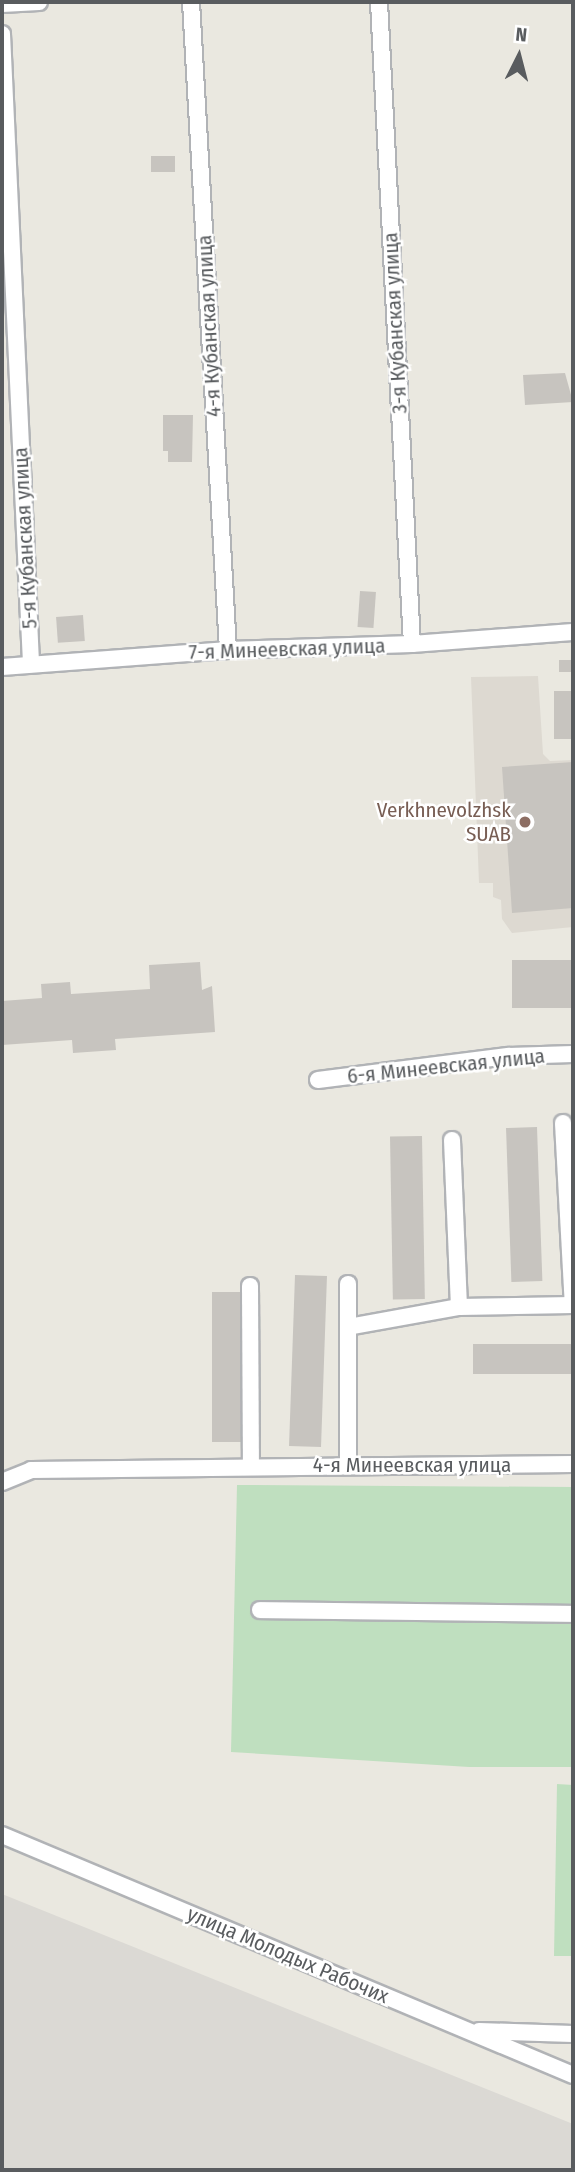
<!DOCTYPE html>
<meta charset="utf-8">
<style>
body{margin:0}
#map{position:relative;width:575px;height:2172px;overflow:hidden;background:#eae8e0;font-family:"Fira Sans Condensed",sans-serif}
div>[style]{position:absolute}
.industrial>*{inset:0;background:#dbd9d4}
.education>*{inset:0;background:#ddd9d1}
.green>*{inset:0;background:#bfdfbf}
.building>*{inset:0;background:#c7c4bf;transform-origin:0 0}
.roads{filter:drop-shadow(2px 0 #b1b3b6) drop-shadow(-2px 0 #b1b3b6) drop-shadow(0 2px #b1b3b6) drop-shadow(0 -2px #b1b3b6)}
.minor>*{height:16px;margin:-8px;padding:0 8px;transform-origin:8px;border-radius:8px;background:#fff}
.dots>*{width:19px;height:19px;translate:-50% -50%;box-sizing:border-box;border:4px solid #fff;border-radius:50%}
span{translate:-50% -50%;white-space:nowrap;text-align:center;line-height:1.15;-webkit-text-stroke:5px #fff;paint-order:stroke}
.street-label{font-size:21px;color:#595c5f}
.education-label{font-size:21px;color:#785e54}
.right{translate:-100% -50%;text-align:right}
.frame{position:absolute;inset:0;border:4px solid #595c5f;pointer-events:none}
.north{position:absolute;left:484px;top:21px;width:70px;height:70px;-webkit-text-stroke:5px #fff;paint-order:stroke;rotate:6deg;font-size:19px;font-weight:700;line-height:28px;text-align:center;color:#595c5f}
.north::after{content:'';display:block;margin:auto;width:24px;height:32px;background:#595c5f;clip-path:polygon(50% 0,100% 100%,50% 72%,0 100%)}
</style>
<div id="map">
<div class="industrial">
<i style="clip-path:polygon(2px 1894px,573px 2124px,573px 2170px,2px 2170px)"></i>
</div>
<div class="education">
<i style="clip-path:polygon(538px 676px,543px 754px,550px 761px,573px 760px,573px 927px,512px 933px,502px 919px,501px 900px,493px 897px,493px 883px,479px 883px,471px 677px)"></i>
</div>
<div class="green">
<i style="clip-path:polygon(237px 1485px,573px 1487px,573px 1767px,469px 1767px,231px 1752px)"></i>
<i style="clip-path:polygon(557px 1784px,573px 1785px,573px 1956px,554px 1956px)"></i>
</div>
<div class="building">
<i style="left:175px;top:156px;width:16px;height:24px;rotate:90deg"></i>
<i style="clip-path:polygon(565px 373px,573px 402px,525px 405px,523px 375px)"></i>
<i style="clip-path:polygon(163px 415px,193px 415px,192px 462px,168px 462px,168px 451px,163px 451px)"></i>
<i style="left:360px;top:591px;width:16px;height:36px;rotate:4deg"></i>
<i style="left:83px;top:615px;width:26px;height:27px;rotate:86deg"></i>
<i style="left:573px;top:660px;width:12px;height:14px;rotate:90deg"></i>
<i style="left:573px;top:691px;width:48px;height:19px;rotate:90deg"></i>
<i style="clip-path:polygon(573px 762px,573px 908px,512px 913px,502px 767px)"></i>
<i style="left:573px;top:960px;width:48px;height:61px;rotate:90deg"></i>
<i style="clip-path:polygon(200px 962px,202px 990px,212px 986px,215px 1032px,115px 1039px,116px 1050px,73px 1053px,72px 1040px,2px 1045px,2px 1001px,42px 998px,41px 984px,70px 982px,71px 994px,150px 989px,149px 965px)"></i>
<i style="left:537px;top:1127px;width:154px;height:31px;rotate:88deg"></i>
<i style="left:422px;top:1136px;width:163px;height:32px;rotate:89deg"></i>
<i style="left:295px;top:1275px;width:32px;height:171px;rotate:2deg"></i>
<i style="left:212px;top:1292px;width:32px;height:150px"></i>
<i style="left:573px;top:1344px;width:30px;height:100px;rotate:90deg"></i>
</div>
<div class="roads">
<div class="minor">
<i style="left:191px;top:2px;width:649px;rotate:86.73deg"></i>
<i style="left:379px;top:2px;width:643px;rotate:87.06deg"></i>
<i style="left:2px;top:4px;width:37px;rotate:-3deg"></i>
<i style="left:2px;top:34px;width:631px;rotate:87.36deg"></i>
<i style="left:2px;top:667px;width:227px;rotate:-4.3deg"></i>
<i style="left:228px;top:650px;width:184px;rotate:-1.9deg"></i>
<i style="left:412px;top:644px;width:161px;rotate:-4.3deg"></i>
<i style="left:318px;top:1080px;width:193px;rotate:-7.2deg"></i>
<i style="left:509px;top:1056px;width:64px;rotate:-1.8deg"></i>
<i style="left:563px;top:1123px;width:182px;rotate:86.9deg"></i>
<i style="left:452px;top:1140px;width:167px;rotate:87.6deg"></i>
<i style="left:348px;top:1284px;width:181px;rotate:90deg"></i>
<i style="left:250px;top:1286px;width:179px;rotate:89.7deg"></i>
<i style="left:348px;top:1327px;width:113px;rotate:-10.2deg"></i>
<i style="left:459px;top:1307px;width:114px;rotate:-1deg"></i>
<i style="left:2px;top:1482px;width:31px;rotate:-22deg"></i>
<i style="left:31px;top:1470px;width:542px;rotate:-0.63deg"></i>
<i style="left:260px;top:1610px;width:313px;rotate:0.7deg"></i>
<i style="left:2px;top:1835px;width:619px;rotate:22.8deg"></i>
<i style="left:479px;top:2031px;width:94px;rotate:1.8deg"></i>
</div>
</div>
<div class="dots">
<i style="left:525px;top:822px;background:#8d6e63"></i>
</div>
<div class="street-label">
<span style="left:395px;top:323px;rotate:-93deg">3-я Кубанская улица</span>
<span style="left:209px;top:326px;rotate:-93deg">4-я Кубанская улица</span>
<span style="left:25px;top:538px;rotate:-93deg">5-я Кубанская улица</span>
<span style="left:287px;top:649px;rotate:-2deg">7-я Минеевская улица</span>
<span style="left:446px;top:1066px;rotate:-6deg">6-я Минеевская улица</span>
<span style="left:412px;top:1465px">4-я Минеевская улица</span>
<span style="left:288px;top:1955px;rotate:23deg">улица Молодых Рабочих</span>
</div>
<div class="education-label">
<span class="right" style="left:511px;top:822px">Verkhnevolzhsk<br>SUAB</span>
</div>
<div class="frame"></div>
<div class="north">N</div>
</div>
